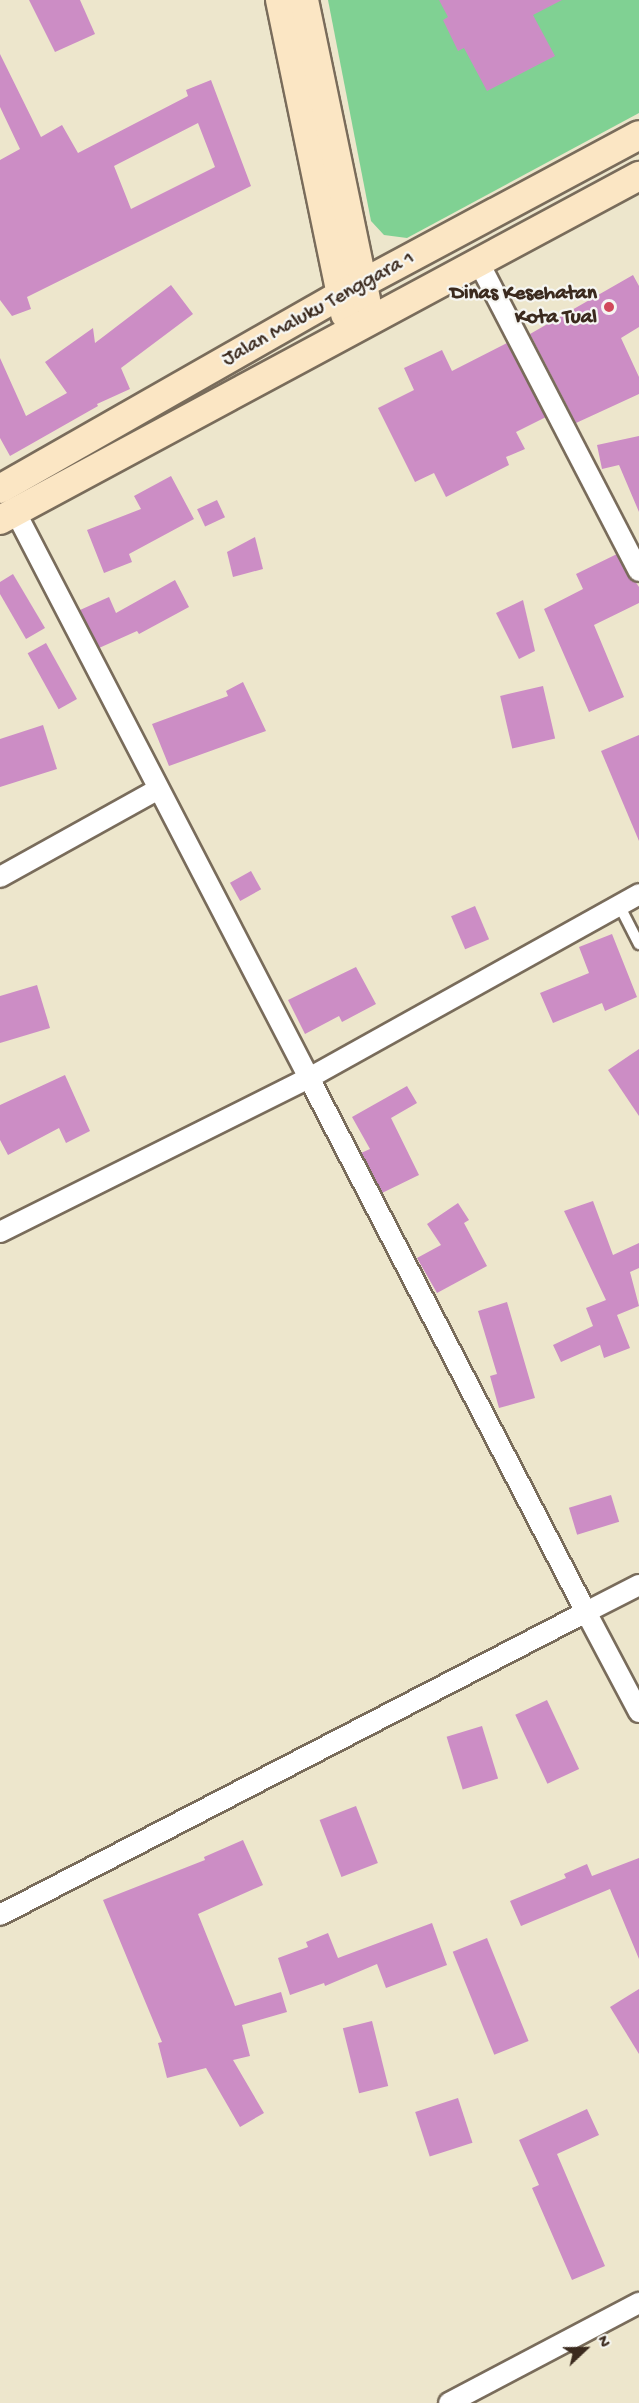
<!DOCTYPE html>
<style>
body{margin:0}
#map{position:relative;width:639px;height:2403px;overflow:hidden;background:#ede6cc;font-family:"Gochi Hand",sans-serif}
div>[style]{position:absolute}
.green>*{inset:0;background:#80d193}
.building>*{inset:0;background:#cc8dc5;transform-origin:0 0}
.roads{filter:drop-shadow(2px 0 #796c5b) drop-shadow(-2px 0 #796c5b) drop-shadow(0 2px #796c5b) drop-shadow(0 -2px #796c5b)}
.lane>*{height:10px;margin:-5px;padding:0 5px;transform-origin:5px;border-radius:5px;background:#fff}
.street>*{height:20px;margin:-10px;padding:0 10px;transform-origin:10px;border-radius:10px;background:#fff}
.secondary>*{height:28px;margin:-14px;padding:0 14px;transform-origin:14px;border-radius:14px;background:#fbe6c4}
.dots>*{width:16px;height:16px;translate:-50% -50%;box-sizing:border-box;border:3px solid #f6f6f2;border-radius:50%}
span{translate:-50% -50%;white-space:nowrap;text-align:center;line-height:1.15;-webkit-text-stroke:4.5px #f6f6f2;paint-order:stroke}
.poi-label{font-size:21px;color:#3b2a1e;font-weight:700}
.right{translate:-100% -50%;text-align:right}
.street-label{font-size:21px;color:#3b2a1e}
.north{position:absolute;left:555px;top:2319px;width:60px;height:60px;-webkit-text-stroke:4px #f6f6f2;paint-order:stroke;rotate:68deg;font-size:16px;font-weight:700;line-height:24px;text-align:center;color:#3b2a1e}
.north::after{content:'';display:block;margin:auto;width:21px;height:27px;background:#3b2a1e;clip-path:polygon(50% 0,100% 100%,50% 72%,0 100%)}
</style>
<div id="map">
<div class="green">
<i style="clip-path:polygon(328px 0,639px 0,639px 113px,407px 238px,384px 235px,371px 221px)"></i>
</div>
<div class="building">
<i style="clip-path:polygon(29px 0,80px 0,95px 34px,55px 52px)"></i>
<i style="clip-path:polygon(439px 0,562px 0,533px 15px,555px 56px,487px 91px,464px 48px,458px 51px,443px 20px,448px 17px)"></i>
<i style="clip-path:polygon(evenodd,0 54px,41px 137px,62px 125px,78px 153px,188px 96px,186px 90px,211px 80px,251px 186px,27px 297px,31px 309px,12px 316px,0 300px,0 160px,20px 149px,0 107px,0 54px,198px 123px,215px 167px,131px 209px,114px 166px,198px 123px)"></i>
<i style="clip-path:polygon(633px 275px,639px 286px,639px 327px,621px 338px,639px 377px,639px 394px,576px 423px,530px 334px)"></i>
<i style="clip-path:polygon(171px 285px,193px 314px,121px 368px,130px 389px,97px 404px,98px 406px,10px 456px,0 438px,0 358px,26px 416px,67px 393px,45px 362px,93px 328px,95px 343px)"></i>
<i style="clip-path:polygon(507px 343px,546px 417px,516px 432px,525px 449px,506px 457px,509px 465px,446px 497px,434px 473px,415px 482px,378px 408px,414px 390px,404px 368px,442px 350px,452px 371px)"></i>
<i style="clip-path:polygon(639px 436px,639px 512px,619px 465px,602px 469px,597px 445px)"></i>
<i style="clip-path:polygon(171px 476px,194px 519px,129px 554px,132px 562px,104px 573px,87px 530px,141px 509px,134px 496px)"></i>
<i style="left:217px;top:500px;width:19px;height:22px;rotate:65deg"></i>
<i style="clip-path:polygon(255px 537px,263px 569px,233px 577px,227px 552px)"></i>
<i style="clip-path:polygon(617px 554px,639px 587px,639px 603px,594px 625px,624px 697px,589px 712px,544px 609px,583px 589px,576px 574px)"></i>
<i style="clip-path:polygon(13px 574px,45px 628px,26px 639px,0 594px,0 582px)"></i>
<i style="clip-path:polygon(175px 580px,189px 607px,139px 634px,137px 631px,99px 648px,80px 610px,109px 597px,116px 613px)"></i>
<i style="clip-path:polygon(523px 600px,535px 651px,519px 659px,496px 613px)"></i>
<i style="left:46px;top:643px;width:64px;height:21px;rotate:61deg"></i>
<i style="clip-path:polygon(243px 682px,266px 731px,169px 766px,152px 724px,228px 696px,226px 691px)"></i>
<i style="left:543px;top:686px;width:54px;height:44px;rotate:77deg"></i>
<i style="clip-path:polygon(43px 725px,57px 769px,0 787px,0 739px)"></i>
<i style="clip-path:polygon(639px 735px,639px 841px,601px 751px)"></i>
<i style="left:251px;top:871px;width:21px;height:24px;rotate:61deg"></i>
<i style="left:475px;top:906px;width:36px;height:26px;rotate:67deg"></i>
<i style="clip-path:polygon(612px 934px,637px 997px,605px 1011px,602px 1003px,553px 1023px,540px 993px,589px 973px,579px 947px)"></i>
<i style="clip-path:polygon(356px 967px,376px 1004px,342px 1022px,339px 1016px,305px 1034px,288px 1000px)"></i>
<i style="clip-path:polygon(37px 985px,50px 1028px,0 1043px,0 996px)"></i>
<i style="clip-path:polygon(639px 1049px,639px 1116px,608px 1070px)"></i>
<i style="clip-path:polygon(65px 1075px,90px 1131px,66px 1143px,59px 1128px,8px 1155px,0 1140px,0 1105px)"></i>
<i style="clip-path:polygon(407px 1086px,417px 1103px,391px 1118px,419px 1175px,382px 1193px,361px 1153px,370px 1149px,352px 1117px)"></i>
<i style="clip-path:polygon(593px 1201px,613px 1255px,639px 1243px,639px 1268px,630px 1272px,639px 1306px,617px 1315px,630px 1348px,604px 1358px,600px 1345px,561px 1362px,553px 1345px,593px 1326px,586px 1308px,606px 1300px,564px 1211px)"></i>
<i style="clip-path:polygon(458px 1203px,469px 1220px,464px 1223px,487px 1266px,437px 1293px,417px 1258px,441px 1245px,427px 1224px)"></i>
<i style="clip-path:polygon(507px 1302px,535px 1398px,499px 1408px,490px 1376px,497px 1374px,478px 1311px)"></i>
<i style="left:611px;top:1495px;width:28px;height:44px;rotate:73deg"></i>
<i style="left:547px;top:1700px;width:76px;height:35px;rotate:65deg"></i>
<i style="left:482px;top:1726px;width:55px;height:37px;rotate:73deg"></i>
<i style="left:356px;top:1806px;width:61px;height:39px;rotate:69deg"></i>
<i style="clip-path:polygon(243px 1840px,263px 1885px,198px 1914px,235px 2006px,281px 1992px,287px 2012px,242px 2025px,250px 2056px,233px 2060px,264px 2113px,240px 2127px,206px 2068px,167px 2078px,158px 2043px,162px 2042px,103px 1900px,205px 1860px,204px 1857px)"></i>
<i style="clip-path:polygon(639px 1858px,639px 1959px,610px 1889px,521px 1926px,510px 1901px,566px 1878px,564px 1874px,587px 1864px,592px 1876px)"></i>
<i style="clip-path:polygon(432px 1923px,447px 1965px,386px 1988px,377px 1964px,325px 1986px,324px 1983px,290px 1995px,278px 1958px,308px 1947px,306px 1942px,328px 1933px,338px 1958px)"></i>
<i style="left:487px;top:1938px;width:111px;height:37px;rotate:68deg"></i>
<i style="clip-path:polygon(639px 1989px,639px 2054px,610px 2007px)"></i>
<i style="left:372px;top:2021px;width:67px;height:30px;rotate:76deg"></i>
<i style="left:458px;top:2098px;width:47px;height:45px;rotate:72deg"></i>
<i style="clip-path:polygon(587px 2109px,599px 2135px,557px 2154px,605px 2266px,572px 2280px,532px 2188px,539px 2185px,519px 2140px)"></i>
</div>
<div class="roads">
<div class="lane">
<i style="left:619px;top:905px;width:44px;rotate:62.9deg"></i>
</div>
<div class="street">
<i style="left:478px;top:261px;width:349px;rotate:62.6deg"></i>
<i style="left:0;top:877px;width:179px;rotate:-29deg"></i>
<i style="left:0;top:1232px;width:345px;rotate:-26.5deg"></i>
<i style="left:309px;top:1078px;width:639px;rotate:-117.41deg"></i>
<i style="left:639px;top:1585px;width:59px;rotate:153deg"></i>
<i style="left:586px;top:1612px;width:113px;rotate:62.1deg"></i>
<i style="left:0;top:1915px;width:660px;rotate:-27.34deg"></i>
<i style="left:586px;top:1612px;width:602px;rotate:-117.42deg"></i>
<i style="left:309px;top:1078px;width:378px;rotate:-29.1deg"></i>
<i style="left:449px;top:2403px;width:215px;rotate:-27.8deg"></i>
</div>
<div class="secondary">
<i style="left:280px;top:0;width:321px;rotate:78.3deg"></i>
<i style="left:304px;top:0;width:306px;rotate:78.3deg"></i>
<i style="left:0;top:489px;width:390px;rotate:-29.7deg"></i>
<i style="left:339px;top:296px;width:340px;rotate:-28.2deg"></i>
<i style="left:0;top:520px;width:726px;rotate:-28.3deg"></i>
</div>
</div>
<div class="dots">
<i style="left:609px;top:307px;background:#d1495b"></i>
</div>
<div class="poi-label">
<span class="right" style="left:597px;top:307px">Dinas Kesehatan<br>Kota Tual</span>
</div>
<div class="street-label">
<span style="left:319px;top:310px;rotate:-29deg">Jalan Maluku Tenggara 1</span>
</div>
<div class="north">N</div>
</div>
